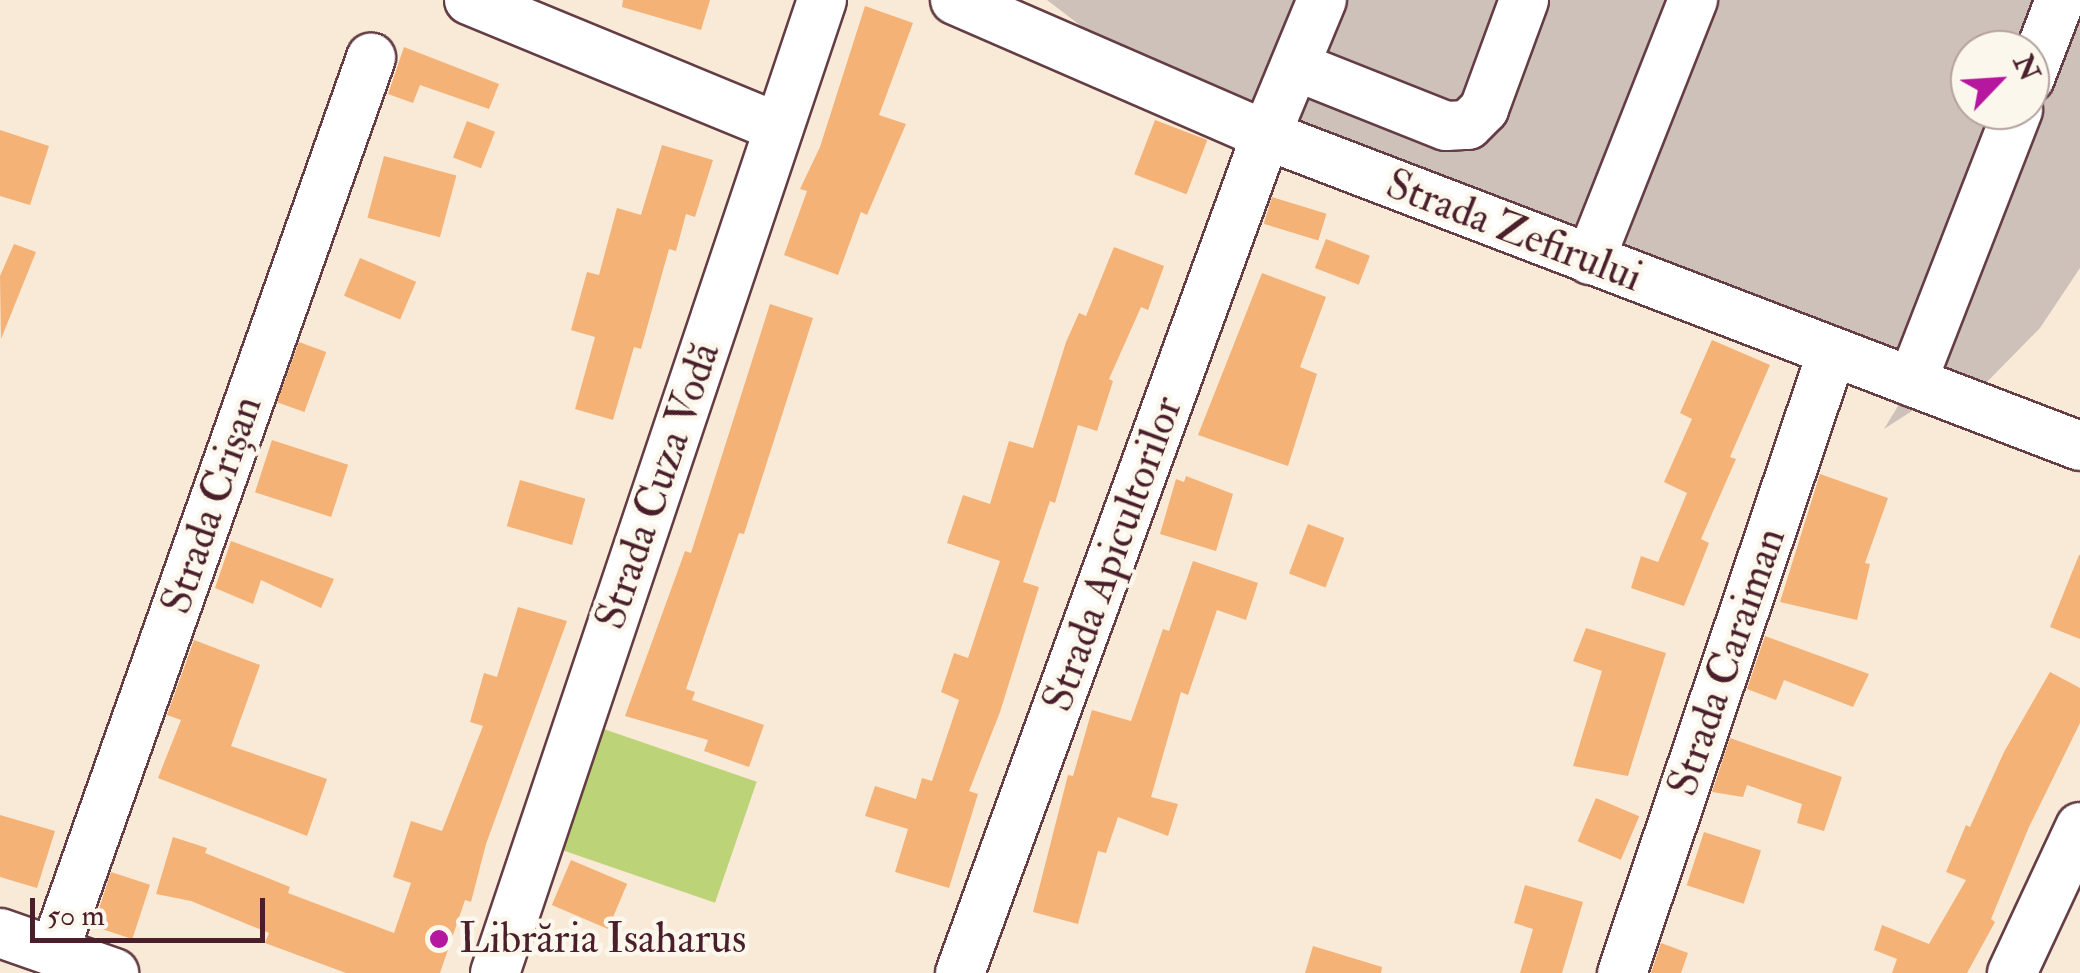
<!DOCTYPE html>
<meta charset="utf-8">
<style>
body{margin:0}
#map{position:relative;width:2080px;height:973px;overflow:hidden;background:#f8ead7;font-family:"IM FELL Double Pica",serif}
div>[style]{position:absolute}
.industrial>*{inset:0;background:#cec1ba}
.green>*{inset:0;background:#bdd377;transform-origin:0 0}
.building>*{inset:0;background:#f4b276;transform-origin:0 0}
.roads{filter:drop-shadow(2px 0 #643d45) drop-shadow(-2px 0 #643d45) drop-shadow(0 2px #643d45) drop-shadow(0 -2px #643d45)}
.minor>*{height:48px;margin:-24px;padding:0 24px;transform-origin:24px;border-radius:24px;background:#fff}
.dots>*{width:28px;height:28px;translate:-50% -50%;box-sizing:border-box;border:5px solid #fbf7ec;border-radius:50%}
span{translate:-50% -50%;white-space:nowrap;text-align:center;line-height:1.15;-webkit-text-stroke:9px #fbf7ec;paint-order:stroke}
.street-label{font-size:42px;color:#4a1f2b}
.poi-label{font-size:42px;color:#4a1f2b}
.left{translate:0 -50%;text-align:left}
.north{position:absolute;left:1950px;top:30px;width:100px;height:100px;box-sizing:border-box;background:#fbf7ec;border:2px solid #b4a19f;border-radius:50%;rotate:65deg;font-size:28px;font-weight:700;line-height:40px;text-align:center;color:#4a1f2b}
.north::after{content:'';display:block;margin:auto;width:35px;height:45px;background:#b5179e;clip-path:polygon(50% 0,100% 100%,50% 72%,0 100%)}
.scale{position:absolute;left:30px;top:898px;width:235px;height:45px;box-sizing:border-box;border:5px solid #4a1f2b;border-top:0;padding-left:12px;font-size:30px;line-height:35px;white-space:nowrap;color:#4a1f2b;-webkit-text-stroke:8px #fbf7ec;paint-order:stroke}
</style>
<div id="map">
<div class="industrial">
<i style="clip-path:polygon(evenodd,1047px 0,2080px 0,2080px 268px,2040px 328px,1984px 385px,1915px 409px,1884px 429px,1912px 383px,1144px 74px,1047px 0,1970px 50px,2030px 50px,2030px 110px,1970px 110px,1970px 50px)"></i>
</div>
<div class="green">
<i style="left:595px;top:726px;width:171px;height:128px;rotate:19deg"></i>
</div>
<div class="building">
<i style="clip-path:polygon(623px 0,710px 0,701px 30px,622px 7px)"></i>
<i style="clip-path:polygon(865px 6px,913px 23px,879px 115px,906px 124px,867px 215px,861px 212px,838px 275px,784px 255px,807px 191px,800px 189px,820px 147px)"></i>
<i style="clip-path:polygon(404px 47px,499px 84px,489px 109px,420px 85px,413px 103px,388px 94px)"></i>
<i style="left:1155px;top:120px;width:56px;height:58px;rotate:21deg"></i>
<i style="left:467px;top:121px;width:30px;height:39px;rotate:21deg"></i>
<i style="clip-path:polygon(0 130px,49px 146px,30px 205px,0 196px)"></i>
<i style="clip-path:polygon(662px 145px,713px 160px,695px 217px,686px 214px,676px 251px,669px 249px,641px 349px,634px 347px,613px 420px,575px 409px,595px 337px,571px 330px,587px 272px,599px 275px,617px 208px,641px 215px)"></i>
<i style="left:384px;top:156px;width:75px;height:64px;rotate:15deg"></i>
<i style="left:1272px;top:197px;width:57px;height:28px;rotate:17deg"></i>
<i style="left:1326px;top:239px;width:47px;height:31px;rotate:21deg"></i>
<i style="clip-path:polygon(14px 244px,36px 252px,1px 339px,0 276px)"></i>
<i style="clip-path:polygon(1114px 247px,1164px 266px,1148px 310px,1141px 307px,1109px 379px,1113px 381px,1097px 431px,1078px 425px,1055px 503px,1050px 501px,1023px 582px,1039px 587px,1000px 712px,969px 791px,978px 794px,949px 888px,895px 872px,908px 829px,865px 816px,875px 786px,916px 799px,922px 778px,932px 781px,959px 700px,941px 692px,954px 653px,968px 658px,1000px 561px,947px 543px,963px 495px,990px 504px,1009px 441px,1033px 448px,1066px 342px,1079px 313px,1086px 316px)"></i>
<i style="left:360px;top:258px;width:61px;height:41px;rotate:23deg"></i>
<i style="clip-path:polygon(1262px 273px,1326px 297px,1300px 367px,1317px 374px,1288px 466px,1198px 435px)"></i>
<i style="clip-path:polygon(770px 304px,813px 318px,744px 534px,739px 533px,686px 689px,695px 692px,692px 700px,764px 725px,749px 767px,704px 751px,708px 740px,625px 716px,685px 551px,691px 553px)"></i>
<i style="clip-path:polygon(1712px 340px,1770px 365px,1730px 457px,1736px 459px,1701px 539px,1709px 543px,1684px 606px,1631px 588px,1641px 556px,1658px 562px,1687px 493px,1664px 482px,1692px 419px,1680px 413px)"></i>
<i style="left:299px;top:342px;width:29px;height:64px;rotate:20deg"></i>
<i style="left:272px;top:440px;width:80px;height:55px;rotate:18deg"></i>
<i style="clip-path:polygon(1820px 474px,1888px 498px,1865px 563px,1870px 564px,1857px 620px,1780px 602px)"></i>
<i style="clip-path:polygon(1186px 476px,1233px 494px,1216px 551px,1160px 534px,1176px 479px,1184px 482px)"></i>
<i style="left:520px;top:480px;width:68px;height:48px;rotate:16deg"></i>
<i style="left:1308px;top:524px;width:39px;height:53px;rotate:21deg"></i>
<i style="clip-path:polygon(231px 541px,334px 579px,321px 608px,261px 580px,253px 604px,215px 588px)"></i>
<i style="clip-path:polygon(2079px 555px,2080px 555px,2080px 639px,2050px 627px)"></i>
<i style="clip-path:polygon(1193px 561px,1258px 583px,1246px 620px,1217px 610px,1188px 695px,1181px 692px,1151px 797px,1178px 804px,1168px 836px,1118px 817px,1106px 853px,1098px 851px,1078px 924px,1033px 912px,1068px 775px,1073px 776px,1092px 710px,1131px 721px,1163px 629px,1169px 631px)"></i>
<i style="clip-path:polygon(518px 607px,567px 621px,486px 844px,471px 902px,465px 900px,440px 973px,346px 973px,265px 943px,269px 933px,191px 901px,156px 894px,173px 837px,207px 848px,205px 853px,290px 887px,288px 893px,394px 933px,411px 883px,393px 877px,411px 821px,442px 831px,483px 726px,470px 722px,484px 673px,497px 677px)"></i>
<i style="clip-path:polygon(1586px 628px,1666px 653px,1628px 776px,1573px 766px,1602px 671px,1573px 661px)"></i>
<i style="clip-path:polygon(1765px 636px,1869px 674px,1853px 707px,1784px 680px,1776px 700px,1747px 689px)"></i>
<i style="clip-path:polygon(194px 640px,260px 665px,231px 746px,327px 779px,307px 836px,158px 778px,181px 720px,167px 715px)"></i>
<i style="clip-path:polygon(2050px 672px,2080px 688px,2080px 723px,2029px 827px,1991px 919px,1995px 922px,1967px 973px,1892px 973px,1897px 959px,1874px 950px,1882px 925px,1929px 944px,1966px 880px,1946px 872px,1966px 825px,1970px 827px,2004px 752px)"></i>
<i style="clip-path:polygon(1730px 738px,1842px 777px,1824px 831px,1797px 823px,1802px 804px,1747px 785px,1743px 797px,1712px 792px)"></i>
<i style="left:1596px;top:798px;width:47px;height:47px;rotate:23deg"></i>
<i style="clip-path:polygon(0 815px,55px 831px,37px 888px,0 877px)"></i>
<i style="left:1704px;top:832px;width:60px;height:56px;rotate:18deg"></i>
<i style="left:571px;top:860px;width:61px;height:49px;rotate:23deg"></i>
<i style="left:111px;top:872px;width:41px;height:57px;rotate:18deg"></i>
<i style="clip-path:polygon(1525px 885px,1583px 902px,1562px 973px,1520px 973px,1533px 929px,1514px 923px)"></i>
<i style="clip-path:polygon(1661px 943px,1688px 953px,1681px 973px,1651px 973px)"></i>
<i style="clip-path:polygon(1313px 946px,1382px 967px,1381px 973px,1305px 973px)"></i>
</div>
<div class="roads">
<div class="minor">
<i style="left:469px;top:0;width:335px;rotate:22.4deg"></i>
<i style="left:955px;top:0;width:339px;rotate:23.5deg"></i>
<i style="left:1266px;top:135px;width:871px;rotate:20.91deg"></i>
<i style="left:1295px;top:66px;width:162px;rotate:21.7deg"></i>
<i style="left:1446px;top:126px;width:22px;rotate:-3deg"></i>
<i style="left:1468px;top:125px;width:23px;rotate:-45deg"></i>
<i style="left:1484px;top:109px;width:116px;rotate:-69.8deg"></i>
<i style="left:2030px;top:78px;width:84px;rotate:-69deg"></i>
<i style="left:1590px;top:260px;width:280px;rotate:-68.4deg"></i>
<i style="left:1912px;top:382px;width:292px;rotate:-68.7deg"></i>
<i style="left:0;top:933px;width:121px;rotate:19.3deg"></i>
<i style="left:54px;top:952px;width:949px;rotate:-70.48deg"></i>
<i style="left:495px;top:973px;width:1026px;rotate:-71.42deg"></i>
<i style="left:960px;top:973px;width:892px;rotate:-69.94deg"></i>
<i style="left:1266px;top:135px;width:146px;rotate:-67.5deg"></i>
<i style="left:1622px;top:973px;width:656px;rotate:-71.32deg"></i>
<i style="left:2012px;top:973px;width:161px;rotate:-65deg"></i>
</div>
</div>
<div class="dots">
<i style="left:439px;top:939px;background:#b5179e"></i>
</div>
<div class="street-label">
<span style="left:1514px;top:231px;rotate:21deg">Strada Zefirului</span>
<span style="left:658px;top:486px;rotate:-71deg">Strada Cuza Vodă</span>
<span style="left:212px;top:505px;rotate:-71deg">Strada Crișan</span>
<span style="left:1113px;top:554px;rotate:-70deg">Strada Apicultorilor</span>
<span style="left:1727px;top:662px;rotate:-71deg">Strada Caraiman</span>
</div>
<div class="poi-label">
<span class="left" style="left:459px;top:939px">Librăria Isaharus</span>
</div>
<div class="north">N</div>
<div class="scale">50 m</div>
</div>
